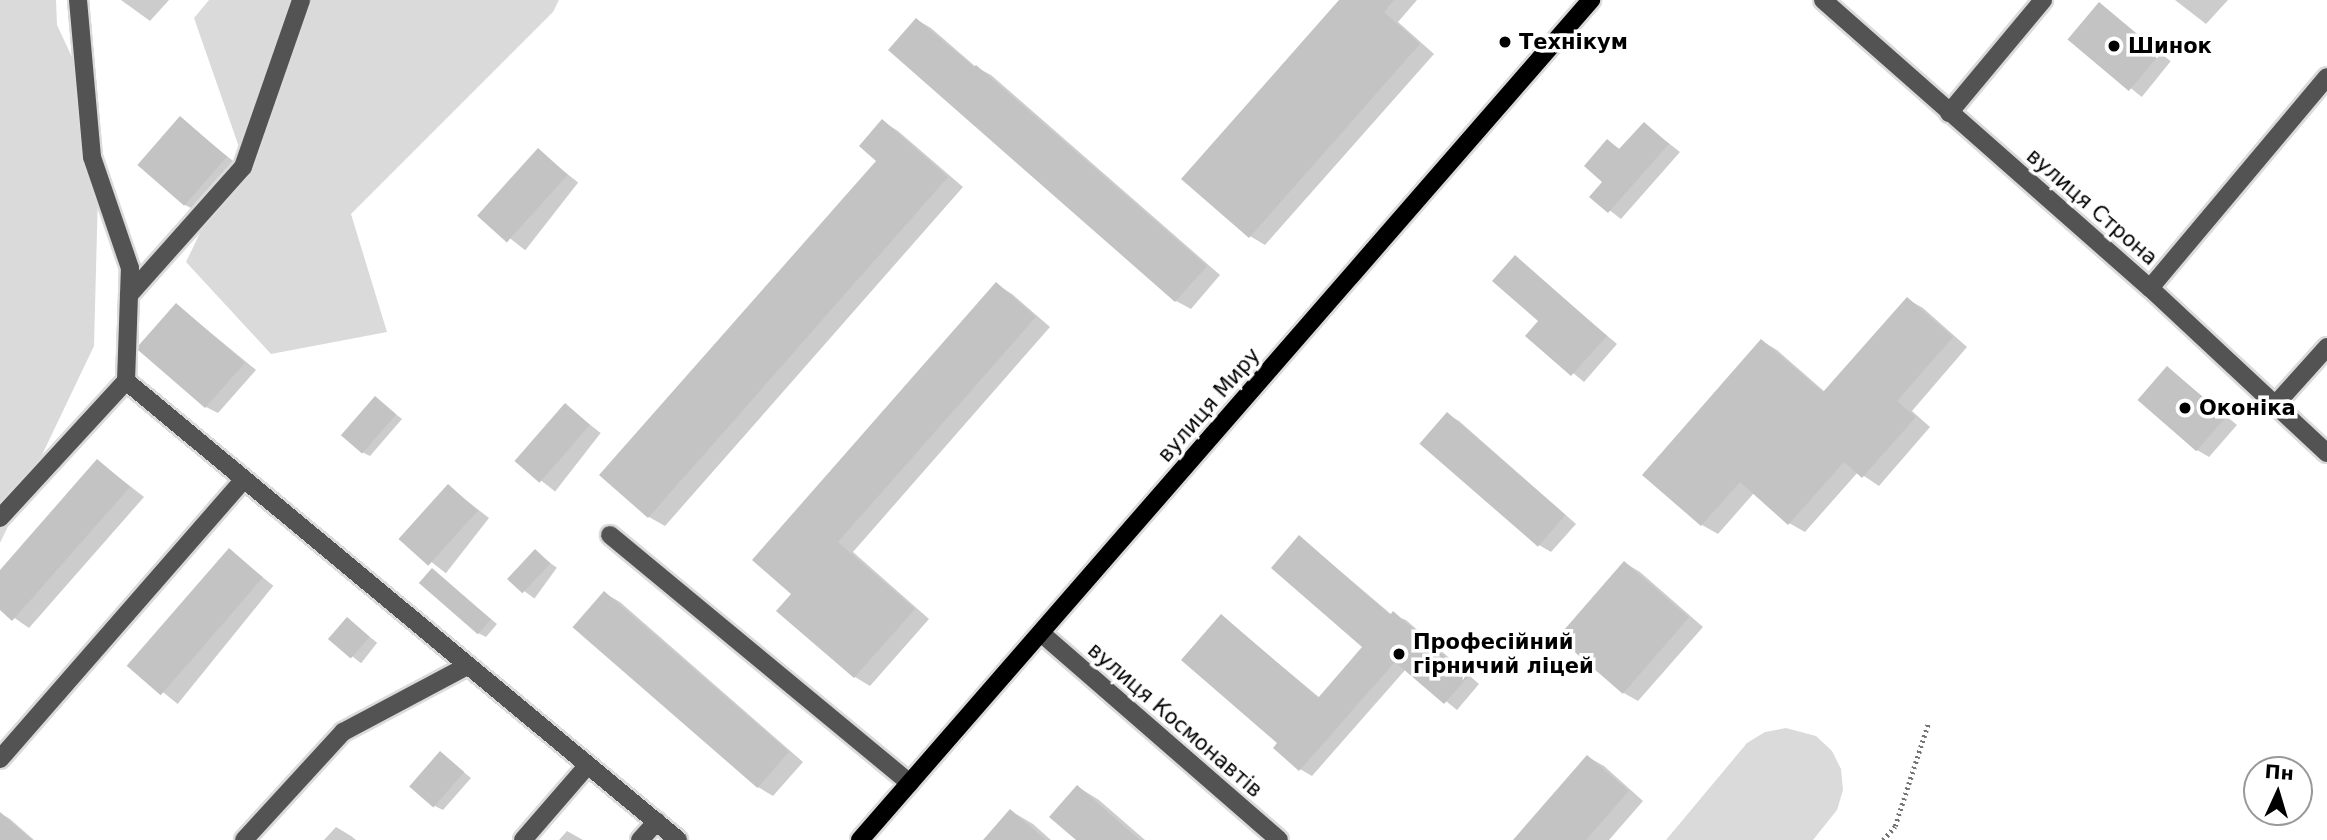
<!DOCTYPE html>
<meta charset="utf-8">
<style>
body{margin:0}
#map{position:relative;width:2327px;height:840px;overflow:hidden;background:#fff;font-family:"DejaVu Sans",sans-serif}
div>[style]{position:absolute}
.green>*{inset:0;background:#dadada}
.shadow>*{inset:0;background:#0003;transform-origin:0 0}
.building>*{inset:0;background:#c3c3c3;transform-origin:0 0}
.path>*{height:4.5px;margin-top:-2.25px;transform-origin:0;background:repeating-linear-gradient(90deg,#757575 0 2px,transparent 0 5.5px)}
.roads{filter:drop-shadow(2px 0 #dbdbdb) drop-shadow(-2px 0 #dbdbdb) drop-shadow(0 2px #dbdbdb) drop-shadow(0 -2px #dbdbdb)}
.minor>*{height:18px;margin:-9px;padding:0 9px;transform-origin:9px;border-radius:9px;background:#535353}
.major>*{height:18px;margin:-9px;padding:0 9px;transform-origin:9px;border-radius:9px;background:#000}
.dots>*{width:19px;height:19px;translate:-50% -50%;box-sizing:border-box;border:4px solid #fff;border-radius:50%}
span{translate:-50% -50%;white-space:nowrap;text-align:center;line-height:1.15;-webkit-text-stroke:7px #fff;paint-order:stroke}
.poi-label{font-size:21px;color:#000;font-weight:700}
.left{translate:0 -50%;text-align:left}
.street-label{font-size:21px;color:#000}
.north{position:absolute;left:2243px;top:756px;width:70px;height:70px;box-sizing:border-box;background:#fff;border:2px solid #999;border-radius:50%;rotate:4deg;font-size:19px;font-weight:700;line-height:28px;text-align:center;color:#000}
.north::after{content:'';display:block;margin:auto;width:24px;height:32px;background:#000;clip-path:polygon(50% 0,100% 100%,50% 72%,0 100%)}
</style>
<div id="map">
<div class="green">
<i style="clip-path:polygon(0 0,56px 0,57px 25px,100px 117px,94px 346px,0 543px)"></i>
<i style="clip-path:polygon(209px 0,559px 0,553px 12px,351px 214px,387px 332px,271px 354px,186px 262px,240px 150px,194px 18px)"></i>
<i style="clip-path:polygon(1786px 728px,1816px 736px,1832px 751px,1841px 769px,1843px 790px,1837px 810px,1813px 840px,1666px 840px,1747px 743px,1765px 732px)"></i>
</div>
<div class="shadow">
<i style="clip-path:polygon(121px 0,169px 0,150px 21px)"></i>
<i style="clip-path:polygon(1341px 0,1417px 0,1398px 22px,1434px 54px,1265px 245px,1250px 236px)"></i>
<i style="clip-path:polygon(2175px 0,2228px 0,2206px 24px)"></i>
<i style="left:2100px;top:4px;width:91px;height:46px;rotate:39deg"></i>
<i style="clip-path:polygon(917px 20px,931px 28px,976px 67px,991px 75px,1220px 275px,1191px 309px,1176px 301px)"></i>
<i style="clip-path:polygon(180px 118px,238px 165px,197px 211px,185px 205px)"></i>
<i style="clip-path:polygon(882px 121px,898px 131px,963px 187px,665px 526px,649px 517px,602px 475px,878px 160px)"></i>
<i style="clip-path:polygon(1644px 124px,1680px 152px,1621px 219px,1591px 196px,1605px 182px,1607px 141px,1621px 150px)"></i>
<i style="left:538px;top:151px;width:51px;height:86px;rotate:38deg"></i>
<i style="clip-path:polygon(1515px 258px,1617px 344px,1584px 382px,1528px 336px,1541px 321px)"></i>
<i style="clip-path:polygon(996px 284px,1012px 294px,1050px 327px,853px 552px,929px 619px,870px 686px,855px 677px,793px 594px)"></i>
<i style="clip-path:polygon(1907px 299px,1923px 308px,1967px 347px,1912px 411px,1930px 427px,1879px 486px,1858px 472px,1805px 532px,1789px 523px,1754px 493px,1718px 534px,1702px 525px,1762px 341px,1777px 350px,1825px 392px)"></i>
<i style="clip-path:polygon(177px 305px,256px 370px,218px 413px,206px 407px)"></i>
<i style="clip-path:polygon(2168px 368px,2237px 425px,2209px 457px,2197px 450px)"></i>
<i style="clip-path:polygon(375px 398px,402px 419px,370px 456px,362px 452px)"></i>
<i style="left:566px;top:406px;width:44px;height:74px;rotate:38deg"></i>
<i style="clip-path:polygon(1447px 414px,1459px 421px,1576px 524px,1551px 552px,1539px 545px)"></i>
<i style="clip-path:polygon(98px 461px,144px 497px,29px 628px,0 608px,0 573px)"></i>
<i style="left:448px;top:486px;width:52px;height:70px;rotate:38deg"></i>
<i style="clip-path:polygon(1300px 537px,1392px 615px,1406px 620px,1479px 684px,1457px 710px,1406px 669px,1312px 776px,1300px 769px,1280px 743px,1222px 616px,1320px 698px,1364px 647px)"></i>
<i style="left:229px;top:550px;width:57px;height:152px;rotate:39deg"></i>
<i style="left:535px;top:552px;width:27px;height:38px;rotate:36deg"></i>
<i style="clip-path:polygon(1625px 563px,1640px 572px,1703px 627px,1638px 701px,1622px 692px)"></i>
<i style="clip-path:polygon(432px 570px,497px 624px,486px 637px,478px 633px)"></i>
<i style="clip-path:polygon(604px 593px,620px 602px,803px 762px,773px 796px,758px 787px)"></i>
<i style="left:348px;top:620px;width:37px;height:26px;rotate:38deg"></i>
<i style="clip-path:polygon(440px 753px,471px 778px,443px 810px,435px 806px)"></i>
<i style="clip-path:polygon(1588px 757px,1604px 766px,1643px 801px,1609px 840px,1515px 840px)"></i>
<i style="clip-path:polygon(1078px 787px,1099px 800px,1145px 840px,1078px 840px)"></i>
<i style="clip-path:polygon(1011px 811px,1033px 824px,1051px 840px,985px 840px)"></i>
<i style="clip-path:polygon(0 813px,10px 819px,34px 840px,0 840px)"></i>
<i style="clip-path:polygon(336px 827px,351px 836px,356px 840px,324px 840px)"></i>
<i style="clip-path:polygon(567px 831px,583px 840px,559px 840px)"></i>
</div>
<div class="building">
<i style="clip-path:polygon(1339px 0,1394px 0,1384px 12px,1420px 44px,1249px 238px,1181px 179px)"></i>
<i style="left:2099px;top:2px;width:80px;height:49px;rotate:40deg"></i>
<i style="clip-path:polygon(916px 18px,974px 67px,976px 65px,1207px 266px,1175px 302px,888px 50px)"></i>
<i style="left:180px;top:116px;width:62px;height:65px;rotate:41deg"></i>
<i style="clip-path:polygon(882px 119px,948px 177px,648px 518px,599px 475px,876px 161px,859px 146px)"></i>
<i style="clip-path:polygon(1644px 122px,1669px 144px,1608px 213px,1589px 197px,1602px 182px,1584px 166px,1607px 139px,1619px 149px)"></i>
<i style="left:538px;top:148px;width:40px;height:91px;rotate:42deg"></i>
<i style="clip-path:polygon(1515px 255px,1607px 336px,1571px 376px,1525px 336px,1538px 321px,1492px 281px)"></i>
<i style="clip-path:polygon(996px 282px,1036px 317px,838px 542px,915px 609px,854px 678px,776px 611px,791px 594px,752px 560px)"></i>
<i style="clip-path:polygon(1907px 297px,1953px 337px,1897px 401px,1916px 417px,1862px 478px,1844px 462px,1788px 525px,1740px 482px,1701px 526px,1642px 475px,1761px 339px,1823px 392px)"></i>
<i style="clip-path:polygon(176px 303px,245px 363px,205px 408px,138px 350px,139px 345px)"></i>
<i style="left:2167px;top:366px;width:78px;height:45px;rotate:41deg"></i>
<i style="left:375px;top:396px;width:28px;height:52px;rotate:41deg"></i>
<i style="left:565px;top:403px;width:33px;height:77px;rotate:41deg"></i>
<i style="left:1447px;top:412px;width:157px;height:42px;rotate:41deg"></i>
<i style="clip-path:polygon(97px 459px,130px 487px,12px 621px,0 610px,0 570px)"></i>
<i style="left:448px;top:484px;width:40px;height:74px;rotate:42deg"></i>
<i style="clip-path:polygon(1299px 535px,1390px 615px,1393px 611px,1468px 677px,1444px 704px,1395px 662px,1299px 771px,1273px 748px,1277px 743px,1181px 660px,1221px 614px,1318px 698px,1362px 647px,1271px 568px)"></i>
<i style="left:229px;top:548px;width:45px;height:156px;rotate:41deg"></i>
<i style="left:535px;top:549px;width:21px;height:41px;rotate:43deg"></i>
<i style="left:1624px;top:561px;width:86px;height:101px;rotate:41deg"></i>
<i style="left:432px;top:568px;width:78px;height:20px;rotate:41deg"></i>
<i style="left:604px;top:591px;width:245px;height:48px;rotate:41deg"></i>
<i style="left:347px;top:617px;width:30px;height:29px;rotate:41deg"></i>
<i style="left:440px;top:751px;width:32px;height:47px;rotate:41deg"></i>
<i style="clip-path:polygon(1587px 755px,1629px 791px,1586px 840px,1513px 840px)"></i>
<i style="clip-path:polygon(1077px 785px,1140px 840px,1076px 840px,1049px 817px)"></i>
<i style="clip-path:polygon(1010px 809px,1046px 840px,983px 840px)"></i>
<i style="clip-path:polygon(0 812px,32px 840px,0 840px)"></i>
</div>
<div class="path">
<i style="left:1883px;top:840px;width:18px;rotate:-49deg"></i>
<i style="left:1895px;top:826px;width:107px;rotate:-72.1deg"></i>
</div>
<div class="roads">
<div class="minor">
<i style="left:1823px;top:0;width:436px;rotate:41.4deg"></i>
<i style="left:2150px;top:288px;width:242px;rotate:43deg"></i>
<i style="left:1949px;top:113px;width:147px;rotate:-50.2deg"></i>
<i style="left:2150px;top:288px;width:275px;rotate:-50deg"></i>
<i style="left:129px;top:295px;width:171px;rotate:-48.3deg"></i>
<i style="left:243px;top:167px;width:177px;rotate:-70.8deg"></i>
<i style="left:126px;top:381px;width:718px;rotate:39.74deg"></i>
<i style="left:2275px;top:405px;width:78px;rotate:-48.1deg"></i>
<i style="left:0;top:518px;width:186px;rotate:-47.4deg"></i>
<i style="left:126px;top:381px;width:113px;rotate:-88deg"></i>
<i style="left:130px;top:268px;width:117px;rotate:-108.9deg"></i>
<i style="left:92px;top:157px;width:158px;rotate:-95.1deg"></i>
<i style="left:610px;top:535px;width:389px;rotate:39.6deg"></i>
<i style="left:1041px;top:633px;width:315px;rotate:41deg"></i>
<i style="left:0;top:759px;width:371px;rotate:-48.9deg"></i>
<i style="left:244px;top:840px;width:147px;rotate:-47.5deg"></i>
<i style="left:343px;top:732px;width:140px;rotate:-28deg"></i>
<i style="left:523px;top:840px;width:99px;rotate:-49.1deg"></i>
<i style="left:640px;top:840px;width:25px;rotate:-48deg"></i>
</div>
<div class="major">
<i style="left:860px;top:840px;width:1114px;rotate:-48.97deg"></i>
</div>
</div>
<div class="dots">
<i style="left:1505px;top:42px;background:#000"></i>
<i style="left:2114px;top:46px;background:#000"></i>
<i style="left:2185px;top:408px;background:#000"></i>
<i style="left:1399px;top:654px;background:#000"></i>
</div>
<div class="poi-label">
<span class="left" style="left:1519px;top:42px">Технікум</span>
<span class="left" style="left:2128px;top:46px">Шинок</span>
<span class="left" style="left:2199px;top:408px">Оконіка</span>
<span class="left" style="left:1413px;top:654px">Професійний<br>гірничий ліцей</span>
</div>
<div class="street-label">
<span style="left:2092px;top:207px;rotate:41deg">вулиця Строна</span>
<span style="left:1209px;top:405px;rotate:-49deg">вулиця Миру</span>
<span style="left:1175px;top:720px;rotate:41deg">вулиця Космонавтів</span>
</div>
<div class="north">Пн</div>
</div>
